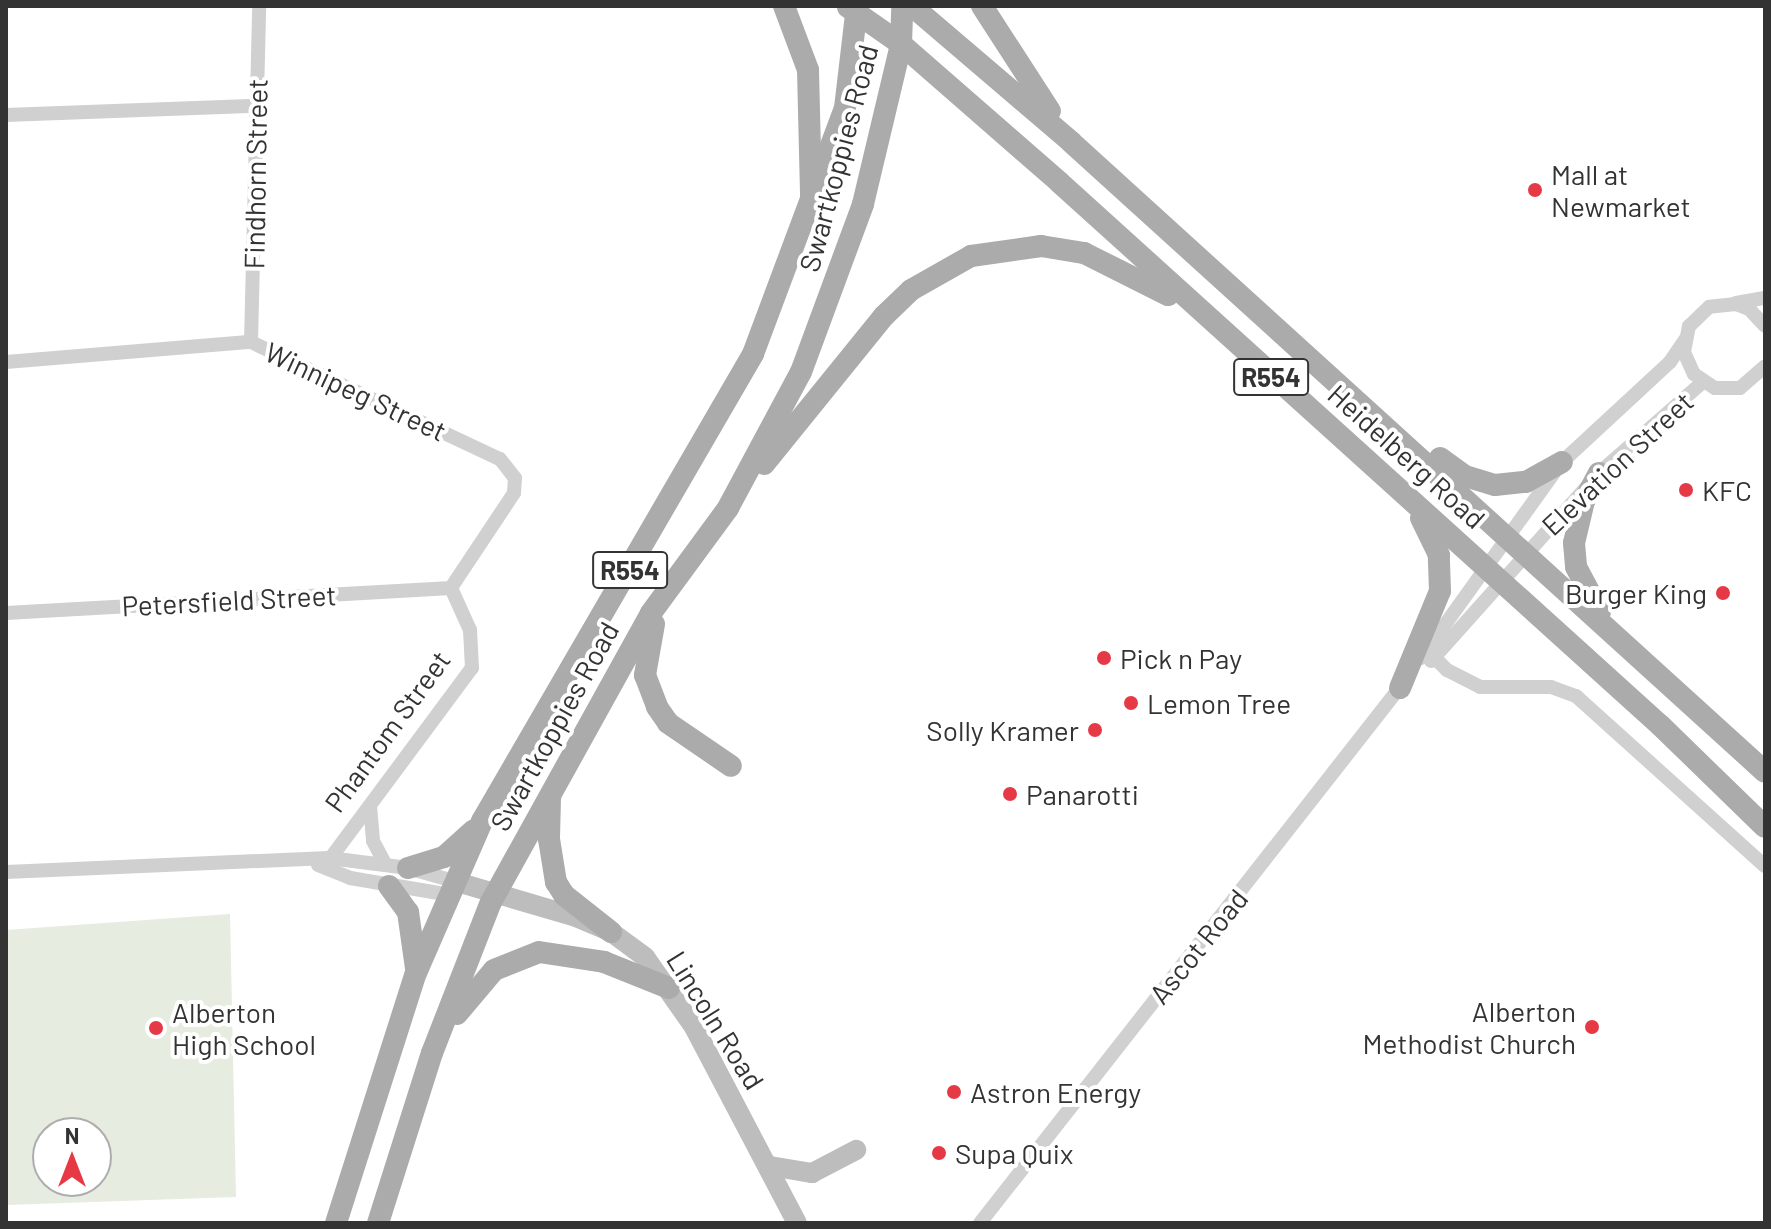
<!DOCTYPE html>
<style>
body{margin:0}
#map{position:relative;width:1771px;height:1229px;overflow:hidden;background:#fff;font-family:Barlow,sans-serif}
div>[style]{position:absolute}
.green>*{inset:0;background:#e6ecdf}
.street>*{height:14px;margin:-7px;padding:0 7px;transform-origin:7px;border-radius:7px;background:#d0d0d0}
.secondary>*{height:20px;margin:-10px;padding:0 10px;transform-origin:10px;border-radius:10px;background:#bdbdbd}
.primary>*{height:22px;margin:-11px;padding:0 11px;transform-origin:11px;border-radius:11px;background:#ababab}
.dots>*{width:22px;height:22px;translate:-50% -50%;box-sizing:border-box;border:4px solid #fff;border-radius:50%}
span{translate:-50% -50%;white-space:nowrap;text-align:center;line-height:1.15;-webkit-text-stroke:8px #fff;paint-order:stroke}
.shield-label span{padding:2px 6px;background:#fff;border:2px solid;border-radius:6px;-webkit-text-stroke-width:0}
.shield-label{font-size:26px;color:#333;font-weight:700}
.street-label{font-size:28px;color:#333}
.poi-label{font-size:28px;color:#333}
.left{translate:0 -50%;text-align:left}
.right{translate:-100% -50%;text-align:right}
.frame{position:absolute;inset:0;border:8px solid #333;pointer-events:none}
.north{position:absolute;left:32px;top:1117px;width:80px;height:80px;box-sizing:border-box;background:#fff;border:2px solid #adadad;border-radius:50%;rotate:0deg;font-size:22px;font-weight:700;line-height:32px;text-align:center;color:#333}
.north::after{content:'';display:block;margin:auto;width:28px;height:36px;background:#e63946;clip-path:polygon(50% 0,100% 100%,50% 72%,0 100%)}
</style>
<div id="map">
<div class="green">
<i style="clip-path:polygon(evenodd,230px 914px,236px 1197px,6px 1205px,6px 930px,230px 914px,48px 1133px,96px 1133px,96px 1181px,48px 1181px,48px 1133px)"></i>
</div>
<div class="street">
<i style="left:6px;top:115px;width:251px;rotate:-2.1deg"></i>
<i style="left:1736px;top:303px;width:29px;rotate:-10deg"></i>
<i style="left:1765px;top:326px;width:23px;rotate:-133deg"></i>
<i style="left:1749px;top:309px;width:14px;rotate:-159deg"></i>
<i style="left:1736px;top:304px;width:27px;rotate:174deg"></i>
<i style="left:1709px;top:307px;width:28px;rotate:136deg"></i>
<i style="left:1689px;top:326px;width:26px;rotate:101deg"></i>
<i style="left:1684px;top:352px;width:24px;rotate:66deg"></i>
<i style="left:1694px;top:374px;width:25px;rotate:34deg"></i>
<i style="left:1715px;top:388px;width:25px"></i>
<i style="left:1740px;top:388px;width:33px;rotate:-41deg"></i>
<i style="left:251px;top:342px;width:336px;rotate:-88.6deg"></i>
<i style="left:6px;top:362px;width:246px;rotate:-4.7deg"></i>
<i style="left:251px;top:342px;width:275px;rotate:25.2deg"></i>
<i style="left:500px;top:459px;width:24px;rotate:52deg"></i>
<i style="left:515px;top:478px;width:15px;rotate:94deg"></i>
<i style="left:514px;top:493px;width:114px;rotate:123.6deg"></i>
<i style="left:6px;top:613px;width:446px;rotate:-3.2deg"></i>
<i style="left:1426px;top:649px;width:30px;rotate:45deg"></i>
<i style="left:1447px;top:670px;width:37px;rotate:27deg"></i>
<i style="left:1480px;top:687px;width:71px"></i>
<i style="left:1551px;top:687px;width:27px;rotate:20deg"></i>
<i style="left:1576px;top:696px;width:254px;rotate:42deg"></i>
<i style="left:1421px;top:658px;width:241px;rotate:-54.3deg"></i>
<i style="left:1562px;top:462px;width:147px;rotate:-42.8deg"></i>
<i style="left:1670px;top:362px;width:27px;rotate:-56deg"></i>
<i style="left:1431px;top:661px;width:252px;rotate:-48.2deg"></i>
<i style="left:1599px;top:473px;width:138px;rotate:-41.2deg"></i>
<i style="left:370px;top:806px;width:35px;rotate:85deg"></i>
<i style="left:373px;top:841px;width:27px;rotate:62deg"></i>
<i style="left:327px;top:863px;width:243px;rotate:-53.4deg"></i>
<i style="left:472px;top:668px;width:38px;rotate:-93deg"></i>
<i style="left:470px;top:630px;width:46px;rotate:-114.3deg"></i>
<i style="left:318px;top:865px;width:35px;rotate:22deg"></i>
<i style="left:350px;top:878px;width:102px;rotate:9.6deg"></i>
<i style="left:6px;top:872px;width:323px;rotate:-2.5deg"></i>
<i style="left:329px;top:858px;width:80px;rotate:7.2deg"></i>
<i style="left:408px;top:868px;width:51px;rotate:15.9deg"></i>
<i style="left:980px;top:1223px;width:687px;rotate:-51.91deg"></i>
</div>
<div class="secondary">
<i style="left:457px;top:882px;width:124px;rotate:16.4deg"></i>
<i style="left:576px;top:917px;width:38px;rotate:23deg"></i>
<i style="left:611px;top:932px;width:42px;rotate:36.3deg"></i>
<i style="left:645px;top:957px;width:85px;rotate:55deg"></i>
<i style="left:694px;top:1027px;width:221px;rotate:62.3deg"></i>
<i style="left:770px;top:1166px;width:43px;rotate:9.5deg"></i>
<i style="left:812px;top:1173px;width:50px;rotate:-27.6deg"></i>
</div>
<div class="primary">
<i style="left:784px;top:6px;width:68px;rotate:69.4deg"></i>
<i style="left:808px;top:70px;width:127px;rotate:88.6deg"></i>
<i style="left:912px;top:6px;width:209px;rotate:40.5deg"></i>
<i style="left:1071px;top:142px;width:937px;rotate:42.23deg"></i>
<i style="left:982px;top:6px;width:125px;rotate:57.1deg"></i>
<i style="left:848px;top:7px;width:65px;rotate:34.9deg"></i>
<i style="left:901px;top:44px;width:210px;rotate:41.1deg"></i>
<i style="left:1059px;top:182px;width:810px;rotate:42.1deg"></i>
<i style="left:1660px;top:725px;width:146px;rotate:44.2deg"></i>
<i style="left:1440px;top:458px;width:31px;rotate:36deg"></i>
<i style="left:1465px;top:476px;width:31px;rotate:17deg"></i>
<i style="left:1495px;top:485px;width:31px;rotate:-6deg"></i>
<i style="left:1526px;top:482px;width:41px;rotate:-29.1deg"></i>
<i style="left:764px;top:464px;width:191px;rotate:-51deg"></i>
<i style="left:884px;top:316px;width:37px;rotate:-44deg"></i>
<i style="left:911px;top:290px;width:69px;rotate:-29.5deg"></i>
<i style="left:971px;top:256px;width:71px;rotate:-8.1deg"></i>
<i style="left:1041px;top:246px;width:44px;rotate:9.2deg"></i>
<i style="left:1084px;top:253px;width:94px;rotate:26.6deg"></i>
<i style="left:1599px;top:473px;width:32px;rotate:118deg"></i>
<i style="left:1584px;top:501px;width:43px;rotate:103.4deg"></i>
<i style="left:1574px;top:543px;width:24px;rotate:85deg"></i>
<i style="left:1576px;top:567px;width:51px;rotate:61.9deg"></i>
<i style="left:654px;top:624px;width:52px;rotate:100deg"></i>
<i style="left:645px;top:675px;width:34px;rotate:69deg"></i>
<i style="left:657px;top:707px;width:19px;rotate:55deg"></i>
<i style="left:668px;top:723px;width:76px;rotate:34.3deg"></i>
<i style="left:1400px;top:688px;width:105px;rotate:-67.6deg"></i>
<i style="left:1440px;top:591px;width:36px;rotate:-92deg"></i>
<i style="left:1439px;top:555px;width:41px;rotate:-115.9deg"></i>
<i style="left:550px;top:797px;width:42px;rotate:91.4deg"></i>
<i style="left:549px;top:839px;width:44px;rotate:80.8deg"></i>
<i style="left:556px;top:882px;width:15px;rotate:58deg"></i>
<i style="left:564px;top:895px;width:60px;rotate:38.2deg"></i>
<i style="left:408px;top:868px;width:38px;rotate:-17deg"></i>
<i style="left:444px;top:857px;width:40px;rotate:-42deg"></i>
<i style="left:389px;top:886px;width:32px;rotate:54deg"></i>
<i style="left:408px;top:912px;width:57px;rotate:81.9deg"></i>
<i style="left:457px;top:1014px;width:57px;rotate:-49.9deg"></i>
<i style="left:494px;top:970px;width:48px;rotate:-21.8deg"></i>
<i style="left:539px;top:952px;width:66px;rotate:8.7deg"></i>
<i style="left:604px;top:962px;width:70px;rotate:21.8deg"></i>
<i style="left:336px;top:1223px;width:262px;rotate:-72.3deg"></i>
<i style="left:416px;top:973px;width:166px;rotate:-66.5deg"></i>
<i style="left:482px;top:821px;width:540px;rotate:-59.87deg"></i>
<i style="left:753px;top:354px;width:263px;rotate:-69.5deg"></i>
<i style="left:845px;top:108px;width:103px;rotate:-83.3deg"></i>
<i style="left:378px;top:1223px;width:178px;rotate:-72.4deg"></i>
<i style="left:432px;top:1053px;width:162px;rotate:-68.7deg"></i>
<i style="left:491px;top:902px;width:330px;rotate:-61deg"></i>
<i style="left:651px;top:613px;width:130px;rotate:-53.7deg"></i>
<i style="left:728px;top:508px;width:154px;rotate:-61.8deg"></i>
<i style="left:801px;top:372px;width:179px;rotate:-69.7deg"></i>
<i style="left:863px;top:204px;width:164px;rotate:-76.6deg"></i>
<i style="left:901px;top:44px;width:38px;rotate:-88deg"></i>
</div>
<div class="dots">
<i style="left:1535px;top:190px;background:#e63946"></i>
<i style="left:1686px;top:490px;background:#e63946"></i>
<i style="left:1723px;top:593px;background:#e63946"></i>
<i style="left:1104px;top:658px;background:#e63946"></i>
<i style="left:1131px;top:703px;background:#e63946"></i>
<i style="left:1095px;top:730px;background:#e63946"></i>
<i style="left:1010px;top:794px;background:#e63946"></i>
<i style="left:1592px;top:1027px;background:#e63946"></i>
<i style="left:156px;top:1028px;background:#e63946"></i>
<i style="left:954px;top:1092px;background:#e63946"></i>
<i style="left:939px;top:1153px;background:#e63946"></i>
</div>
<div class="shield-label">
<span style="left:1271px;top:377px">R554</span>
<span style="left:630px;top:570px">R554</span>
</div>
<div class="street-label">
<span style="left:838px;top:158px;rotate:-75deg">Swartkoppies Road</span>
<span style="left:255px;top:174px;rotate:-89deg">Findhorn Street</span>
<span style="left:356px;top:391px;rotate:25deg">Winnipeg Street</span>
<span style="left:1407px;top:456px;rotate:42deg">Heidelberg Road</span>
<span style="left:1617px;top:463px;rotate:-43deg">Elevation Street</span>
<span style="left:229px;top:600px;rotate:-3deg">Petersfield Street</span>
<span style="left:554px;top:726px;rotate:-61deg">Swartkoppies Road</span>
<span style="left:387px;top:731px;rotate:-54deg">Phantom Street</span>
<span style="left:1198px;top:946px;rotate:-51deg">Ascot Road</span>
<span style="left:716px;top:1020px;rotate:58deg">Lincoln Road</span>
</div>
<div class="poi-label">
<span class="left" style="left:1551px;top:190px">Mall at<br>Newmarket</span>
<span class="left" style="left:1702px;top:490px">KFC</span>
<span class="right" style="left:1707px;top:593px">Burger King</span>
<span class="left" style="left:1120px;top:658px">Pick n Pay</span>
<span class="left" style="left:1147px;top:703px">Lemon Tree</span>
<span class="right" style="left:1079px;top:730px">Solly Kramer</span>
<span class="left" style="left:1026px;top:794px">Panarotti</span>
<span class="right" style="left:1576px;top:1027px">Alberton<br>Methodist Church</span>
<span class="left" style="left:172px;top:1028px">Alberton<br>High School</span>
<span class="left" style="left:970px;top:1092px">Astron Energy</span>
<span class="left" style="left:955px;top:1153px">Supa Quix</span>
</div>
<div class="frame"></div>
<div class="north">N</div>
</div>
